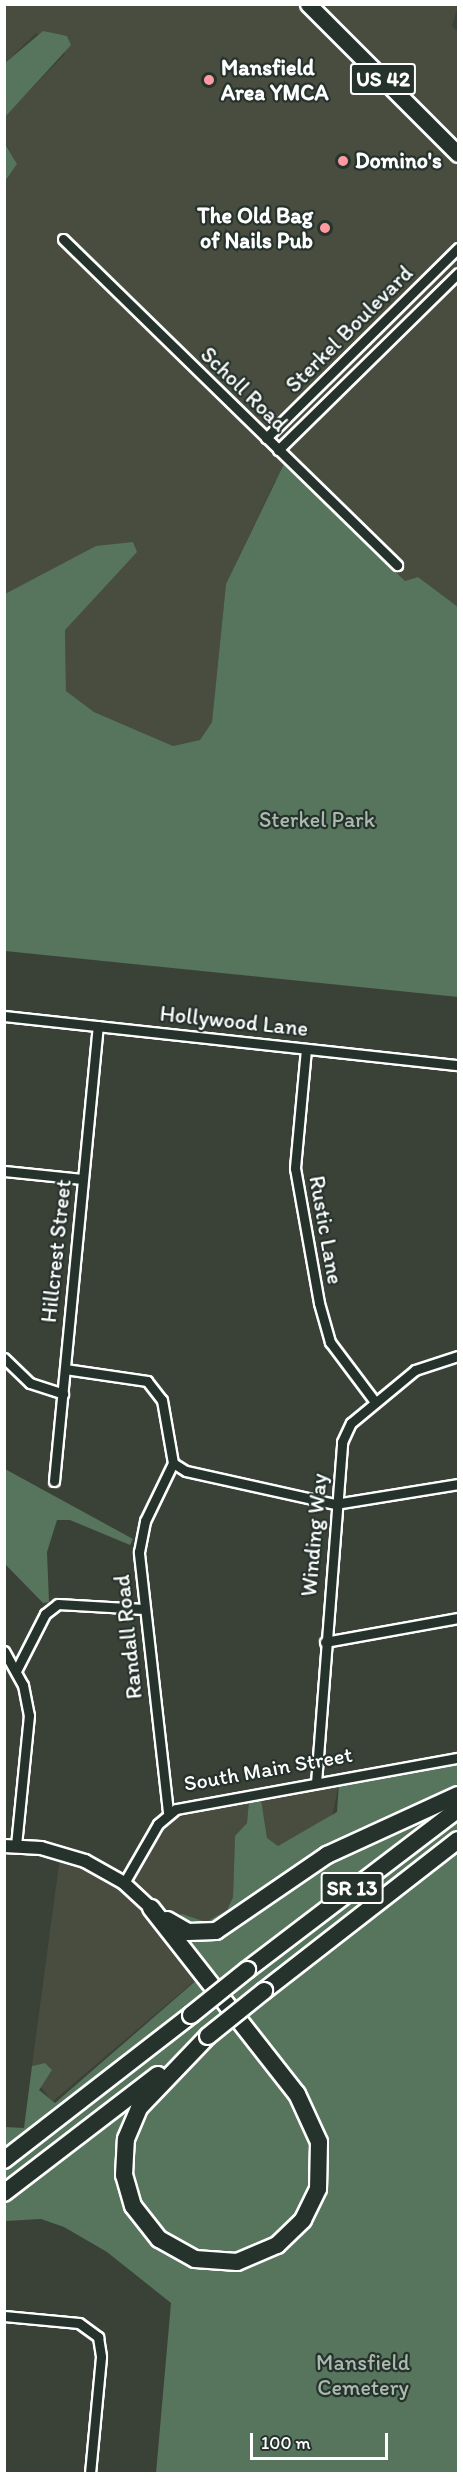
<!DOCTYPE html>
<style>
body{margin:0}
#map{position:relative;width:463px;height:2478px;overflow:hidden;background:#3a4238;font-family:Itim,sans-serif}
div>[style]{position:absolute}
.built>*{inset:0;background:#484d40}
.green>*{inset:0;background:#57745c}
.roads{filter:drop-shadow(2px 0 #fff) drop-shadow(-2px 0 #fff) drop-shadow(0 2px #fff) drop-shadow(0 -2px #fff)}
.minor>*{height:9px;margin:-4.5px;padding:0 4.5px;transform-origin:4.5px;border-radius:4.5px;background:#26332d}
.tertiary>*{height:12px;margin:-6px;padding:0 6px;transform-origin:6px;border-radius:6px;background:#26332d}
.primary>*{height:15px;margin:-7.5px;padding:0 7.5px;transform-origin:7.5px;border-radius:7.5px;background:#26332d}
.trunk>*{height:16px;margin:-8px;padding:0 8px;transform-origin:8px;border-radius:8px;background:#26332d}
.bridges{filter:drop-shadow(2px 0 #fff) drop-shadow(-2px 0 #fff) drop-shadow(0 2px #fff) drop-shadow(0 -2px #fff)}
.trunk-bridge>*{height:16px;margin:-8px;padding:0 8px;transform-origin:8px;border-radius:8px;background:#26332d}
.dots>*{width:16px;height:16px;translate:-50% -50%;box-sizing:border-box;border:3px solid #26332d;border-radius:50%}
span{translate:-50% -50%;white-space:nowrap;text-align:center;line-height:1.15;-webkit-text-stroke:4.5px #26332d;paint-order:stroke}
.shield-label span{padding:2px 4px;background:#26332d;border:2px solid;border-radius:4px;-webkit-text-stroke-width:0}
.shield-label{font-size:21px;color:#fff;font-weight:700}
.poi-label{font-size:22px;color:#fff;font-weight:700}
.left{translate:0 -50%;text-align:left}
.right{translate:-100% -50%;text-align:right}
.street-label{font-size:22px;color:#fff}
.park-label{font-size:22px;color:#abbaae}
.frame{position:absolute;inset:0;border:6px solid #fff;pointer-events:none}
.scale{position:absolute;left:250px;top:2433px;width:138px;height:27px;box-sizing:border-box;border:3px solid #fff;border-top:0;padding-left:8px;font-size:18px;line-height:21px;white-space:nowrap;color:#fff;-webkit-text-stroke:4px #26332d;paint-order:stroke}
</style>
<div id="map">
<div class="built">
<i style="clip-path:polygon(5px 5px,458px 5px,452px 26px,458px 32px,458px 607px,418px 577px,405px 581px,275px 481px,226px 584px,212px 722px,200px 740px,173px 746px,94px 712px,66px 691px,65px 630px,93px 597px,5px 594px,4px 181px,17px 164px,5px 142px,4px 117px,65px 54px,36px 33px,5px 63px)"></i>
<i style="clip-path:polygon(339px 1783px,332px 1816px,278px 1846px,267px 1838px,261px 1799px)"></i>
<i style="clip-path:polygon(249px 1801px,247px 1823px,235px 1836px,233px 1897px,227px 1910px,206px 1922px,182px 1914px,199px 1977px,52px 2102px,38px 2083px,51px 2073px,45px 2063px,32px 2066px,60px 1857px,126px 1891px,171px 1819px)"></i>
</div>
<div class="green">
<i style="clip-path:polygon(43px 31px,67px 36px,71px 45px,5px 117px,5px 63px)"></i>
<i style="clip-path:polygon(4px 142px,17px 164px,5px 181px,4px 181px)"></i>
<i style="clip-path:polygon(284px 464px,405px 581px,418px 577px,458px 607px,458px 997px,5px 951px,5px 594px,96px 546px,133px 542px,137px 552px,65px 630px,66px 691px,94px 712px,173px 746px,200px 740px,212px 722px,226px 584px)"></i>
<i style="clip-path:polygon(5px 1469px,133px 1539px,130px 1545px,70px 1520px,57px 1520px,47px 1552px,49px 1602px,43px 1603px,5px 1564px)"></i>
<i style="clip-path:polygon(458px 1763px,458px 2473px,156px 2473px,171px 2303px,107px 2252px,64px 2227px,41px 2219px,5px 2221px,4px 2127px,24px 2128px,32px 2066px,45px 2063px,52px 2070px,39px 2090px,55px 2103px,199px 1978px,175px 1918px,182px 1914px,206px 1922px,227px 1910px,233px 1897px,235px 1836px,247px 1823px,249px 1801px,261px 1799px,267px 1838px,278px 1846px,337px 1812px,339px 1783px)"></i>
</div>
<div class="roads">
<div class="minor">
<i style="left:63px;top:239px;width:467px;rotate:44.3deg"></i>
<i style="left:266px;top:438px;width:270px;rotate:-44.7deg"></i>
<i style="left:278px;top:450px;width:252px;rotate:-44.5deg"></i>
<i style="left:4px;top:1016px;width:457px;rotate:6.2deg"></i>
<i style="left:306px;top:1049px;width:120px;rotate:95.3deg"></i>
<i style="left:295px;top:1168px;width:137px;rotate:79.9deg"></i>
<i style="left:319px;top:1303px;width:41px;rotate:74.2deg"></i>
<i style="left:330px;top:1342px;width:75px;rotate:53.1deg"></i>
<i style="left:4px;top:1171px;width:79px;rotate:5.8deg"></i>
<i style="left:4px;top:1358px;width:36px;rotate:44deg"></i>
<i style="left:30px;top:1383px;width:35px;rotate:18deg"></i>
<i style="left:65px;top:1369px;width:83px;rotate:8.3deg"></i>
<i style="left:147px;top:1381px;width:24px;rotate:52deg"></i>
<i style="left:162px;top:1400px;width:64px;rotate:80.1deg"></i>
<i style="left:173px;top:1463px;width:15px;rotate:32deg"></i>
<i style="left:186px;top:1471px;width:153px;rotate:12.5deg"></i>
<i style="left:335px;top:1504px;width:125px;rotate:-9.2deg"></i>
<i style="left:54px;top:1481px;width:457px;rotate:-84.5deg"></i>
<i style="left:325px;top:1642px;width:135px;rotate:-10.2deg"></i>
<i style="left:4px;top:1651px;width:39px;rotate:61deg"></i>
<i style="left:23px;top:1685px;width:31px;rotate:79deg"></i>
<i style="left:29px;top:1715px;width:131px;rotate:95.7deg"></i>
<i style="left:17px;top:1669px;width:62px;rotate:-63deg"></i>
<i style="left:45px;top:1614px;width:16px;rotate:-38deg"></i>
<i style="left:58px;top:1604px;width:86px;rotate:3.3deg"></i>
<i style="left:316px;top:1783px;width:342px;rotate:-85.6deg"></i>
<i style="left:342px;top:1442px;width:21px;rotate:-65deg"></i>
<i style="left:351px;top:1423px;width:83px;rotate:-39.6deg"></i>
<i style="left:415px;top:1370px;width:45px;rotate:-18deg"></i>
<i style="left:168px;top:1812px;width:262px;rotate:-96.4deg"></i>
<i style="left:139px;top:1552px;width:32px;rotate:-79deg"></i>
<i style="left:145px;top:1521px;width:64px;rotate:-64.2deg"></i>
<i style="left:124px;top:1883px;width:68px;rotate:-60deg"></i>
<i style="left:158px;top:1824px;width:23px;rotate:-40deg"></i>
<i style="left:176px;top:1809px;width:287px;rotate:-10.3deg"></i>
<i style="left:4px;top:2316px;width:75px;rotate:5.3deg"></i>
<i style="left:79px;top:2323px;width:24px;rotate:36deg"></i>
<i style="left:98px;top:2337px;width:20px;rotate:81deg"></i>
<i style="left:101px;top:2357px;width:118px;rotate:95.4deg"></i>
</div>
<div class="tertiary">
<i style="left:4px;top:1846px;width:37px;rotate:3deg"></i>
<i style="left:41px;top:1848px;width:46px;rotate:16.5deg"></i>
<i style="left:85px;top:1861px;width:45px;rotate:29.4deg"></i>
<i style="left:124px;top:1883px;width:37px;rotate:43deg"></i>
</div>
<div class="primary">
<i style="left:308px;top:4px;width:212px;rotate:45deg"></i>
</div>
<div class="trunk">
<i style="left:151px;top:1908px;width:236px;rotate:51.9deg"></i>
<i style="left:297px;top:2094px;width:53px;rotate:65.4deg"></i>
<i style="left:319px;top:2142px;width:47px;rotate:91.2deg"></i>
<i style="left:318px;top:2189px;width:34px;rotate:116deg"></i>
<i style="left:303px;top:2220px;width:36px;rotate:136deg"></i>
<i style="left:277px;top:2245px;width:43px;rotate:157deg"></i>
<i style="left:237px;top:2262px;width:42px;rotate:-175.9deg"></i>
<i style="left:195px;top:2259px;width:41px;rotate:-150.9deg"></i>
<i style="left:159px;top:2239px;width:42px;rotate:-128.2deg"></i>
<i style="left:133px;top:2206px;width:32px;rotate:-106deg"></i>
<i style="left:124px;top:2175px;width:36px;rotate:-87deg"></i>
<i style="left:126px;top:2139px;width:34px;rotate:-67deg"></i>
<i style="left:139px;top:2108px;width:100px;rotate:-46.2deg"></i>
<i style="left:167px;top:1920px;width:24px;rotate:30deg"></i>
<i style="left:188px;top:1932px;width:28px;rotate:-2deg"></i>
<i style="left:216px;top:1931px;width:135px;rotate:-34.4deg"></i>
<i style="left:327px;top:1855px;width:144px;rotate:-24.6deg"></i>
<i style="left:247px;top:1970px;width:265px;rotate:-37.3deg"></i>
<i style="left:264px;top:1991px;width:246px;rotate:-37.9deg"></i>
<i style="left:4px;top:2160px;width:237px;rotate:-37.8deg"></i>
<i style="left:4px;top:2193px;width:194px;rotate:-37.5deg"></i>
</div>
</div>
<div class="bridges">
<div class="trunk-bridge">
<i style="left:191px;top:2015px;width:72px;rotate:-38.8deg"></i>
<i style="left:208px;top:2036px;width:72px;rotate:-38.8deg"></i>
</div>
</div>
<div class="dots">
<i style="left:209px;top:80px;background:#ff9aa2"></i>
<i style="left:343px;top:161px;background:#ff9aa2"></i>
<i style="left:325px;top:228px;background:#ff9aa2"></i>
</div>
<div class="shield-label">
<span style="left:383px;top:79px">US 42</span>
<span style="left:352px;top:1888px">SR 13</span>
</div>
<div class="poi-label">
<span class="left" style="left:221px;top:80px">Mansfield<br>Area YMCA</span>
<span class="left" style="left:355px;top:161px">Domino's</span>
<span class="right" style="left:313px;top:228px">The Old Bag<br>of Nails Pub</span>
</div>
<div class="street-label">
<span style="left:349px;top:329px;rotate:-45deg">Sterkel Boulevard</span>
<span style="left:244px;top:389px;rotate:44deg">Scholl Road</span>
<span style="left:234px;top:1021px;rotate:6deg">Hollywood Lane</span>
<span style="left:326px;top:1230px;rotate:80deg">Rustic Lane</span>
<span style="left:56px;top:1251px;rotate:-84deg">Hillcrest Street</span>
<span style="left:314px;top:1535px;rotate:-85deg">Winding Way</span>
<span style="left:128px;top:1637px;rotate:-96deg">Randall Road</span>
<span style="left:268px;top:1769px;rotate:-10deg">South Main Street</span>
</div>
<div class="park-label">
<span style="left:317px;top:820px">Sterkel Park</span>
<span style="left:363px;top:2375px">Mansfield<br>Cemetery</span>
</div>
<div class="frame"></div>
<div class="scale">100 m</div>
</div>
